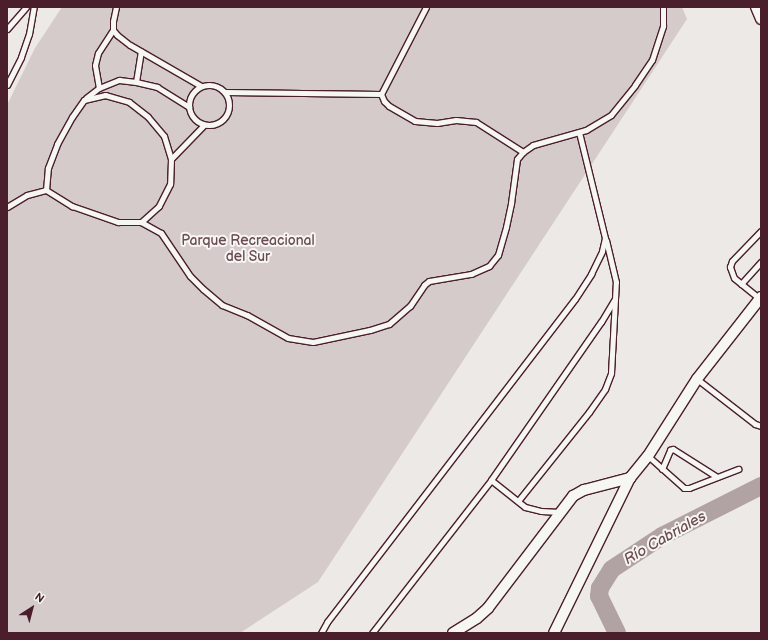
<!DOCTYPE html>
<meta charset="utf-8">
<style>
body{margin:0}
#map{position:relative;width:768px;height:640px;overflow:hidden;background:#ece9e6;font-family:"Balsamiq Sans",sans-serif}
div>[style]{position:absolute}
.green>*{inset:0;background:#d4cbca}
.river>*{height:18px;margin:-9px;padding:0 9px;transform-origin:9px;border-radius:9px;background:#b1a2a3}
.roads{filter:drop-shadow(1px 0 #4a1f2b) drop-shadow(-1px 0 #4a1f2b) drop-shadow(0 1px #4a1f2b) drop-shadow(0 -1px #4a1f2b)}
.lane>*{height:5px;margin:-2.5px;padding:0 2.5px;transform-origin:2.5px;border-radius:2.5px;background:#f6f6f2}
.lane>.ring{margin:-2.5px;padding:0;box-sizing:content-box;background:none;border:5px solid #f6f6f2;border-radius:50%}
.street>*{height:10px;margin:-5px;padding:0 5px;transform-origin:5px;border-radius:5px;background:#f6f6f2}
span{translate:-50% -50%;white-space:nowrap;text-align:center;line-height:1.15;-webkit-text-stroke:4px #f6f6f2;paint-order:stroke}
.park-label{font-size:14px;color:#6c4a53}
.water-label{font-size:15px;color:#6e4d55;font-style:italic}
.frame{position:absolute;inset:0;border:8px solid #4a1f2b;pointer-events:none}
.north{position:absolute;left:12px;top:588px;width:40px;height:40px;-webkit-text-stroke:3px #f6f6f2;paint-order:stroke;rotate:36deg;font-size:11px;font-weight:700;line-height:16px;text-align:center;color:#4a1f2b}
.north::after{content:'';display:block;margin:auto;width:14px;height:18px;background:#4a1f2b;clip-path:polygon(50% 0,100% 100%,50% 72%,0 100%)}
</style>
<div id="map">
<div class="green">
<i style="clip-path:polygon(62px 7px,682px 7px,687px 19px,318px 582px,240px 633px,7px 633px,7px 105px,35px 48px)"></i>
</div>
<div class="river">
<i style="left:617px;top:633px;width:41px;rotate:-115.9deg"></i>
<i style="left:599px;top:596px;width:8px;rotate:-83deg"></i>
<i style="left:600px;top:588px;width:22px;rotate:-58deg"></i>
<i style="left:612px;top:569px;width:60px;rotate:-33.4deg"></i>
<i style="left:662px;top:536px;width:111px;rotate:-26.8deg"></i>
</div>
<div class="roads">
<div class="lane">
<i style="left:116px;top:7px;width:14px;rotate:102deg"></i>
<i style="left:113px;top:21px;width:9px;rotate:90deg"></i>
<i style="left:113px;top:30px;width:6px;rotate:51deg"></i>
<i style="left:117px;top:35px;width:16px;rotate:38deg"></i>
<i style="left:130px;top:45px;width:82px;rotate:30deg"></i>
<i style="left:426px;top:7px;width:98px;rotate:117.3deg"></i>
<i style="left:381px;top:94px;width:8px;rotate:67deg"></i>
<i style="left:384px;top:101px;width:7px;rotate:45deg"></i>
<i style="left:389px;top:106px;width:30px;rotate:30deg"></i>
<i style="left:415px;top:121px;width:22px;rotate:5deg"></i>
<i style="left:437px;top:123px;width:19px;rotate:-9deg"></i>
<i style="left:456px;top:120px;width:20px;rotate:6deg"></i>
<i style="left:476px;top:122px;width:56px;rotate:32.6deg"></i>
<i style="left:7px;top:29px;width:29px;rotate:-49deg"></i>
<i style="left:136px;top:82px;width:31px;rotate:-81deg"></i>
<i style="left:7px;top:85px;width:31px;rotate:-63deg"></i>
<i style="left:21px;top:57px;width:24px;rotate:-71deg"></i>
<i style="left:29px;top:34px;width:27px;rotate:-80deg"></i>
<i class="ring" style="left:189px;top:85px;width:35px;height:35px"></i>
<i style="left:99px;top:88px;width:23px;rotate:-100deg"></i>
<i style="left:95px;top:65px;width:12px;rotate:-76deg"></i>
<i style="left:98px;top:53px;width:27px;rotate:-57deg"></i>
<i style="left:225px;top:92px;width:156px;rotate:0.7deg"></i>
<i style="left:86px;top:98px;width:16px;rotate:-38deg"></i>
<i style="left:99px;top:88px;width:22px;rotate:-22deg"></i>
<i style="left:119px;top:80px;width:17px;rotate:7deg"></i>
<i style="left:136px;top:82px;width:22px;rotate:13deg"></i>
<i style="left:157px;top:87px;width:38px;rotate:32deg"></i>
<i style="left:171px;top:159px;width:47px;rotate:-45.9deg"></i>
<i style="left:46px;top:190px;width:22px;rotate:-85deg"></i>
<i style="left:48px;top:168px;width:26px;rotate:-69deg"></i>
<i style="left:57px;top:144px;width:31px;rotate:-61deg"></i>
<i style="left:72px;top:117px;width:21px;rotate:-55deg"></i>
<i style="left:84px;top:100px;width:22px;rotate:-13deg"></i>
<i style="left:105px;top:95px;width:25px;rotate:16deg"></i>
<i style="left:129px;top:102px;width:24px;rotate:38deg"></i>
<i style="left:148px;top:117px;width:25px;rotate:50deg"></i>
<i style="left:164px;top:136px;width:24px;rotate:73deg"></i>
<i style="left:171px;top:159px;width:25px;rotate:92deg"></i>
<i style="left:170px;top:184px;width:25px;rotate:117deg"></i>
<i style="left:159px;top:206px;width:24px;rotate:138deg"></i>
<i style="left:7px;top:207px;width:23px;rotate:-31deg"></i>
<i style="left:27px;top:195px;width:20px;rotate:-15deg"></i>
<i style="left:46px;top:190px;width:31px;rotate:32deg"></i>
<i style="left:72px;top:206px;width:49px;rotate:19.2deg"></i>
<i style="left:118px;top:222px;width:23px"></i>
<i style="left:141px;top:222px;width:23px;rotate:29deg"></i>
<i style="left:161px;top:233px;width:52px;rotate:56deg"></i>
<i style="left:190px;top:276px;width:18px;rotate:45deg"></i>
<i style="left:203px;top:289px;width:25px;rotate:40deg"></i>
<i style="left:222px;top:305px;width:27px;rotate:22deg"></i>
<i style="left:247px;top:315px;width:47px;rotate:29.3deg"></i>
<i style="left:288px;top:338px;width:25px;rotate:9deg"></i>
<i style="left:313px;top:342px;width:58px;rotate:-11.9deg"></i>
<i style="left:370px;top:330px;width:20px;rotate:-18deg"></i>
<i style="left:389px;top:324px;width:28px;rotate:-41deg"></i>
<i style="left:410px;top:306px;width:25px;rotate:-56deg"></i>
<i style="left:424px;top:285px;width:6px;rotate:-39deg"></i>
<i style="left:429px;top:281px;width:43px;rotate:-9.5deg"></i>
<i style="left:471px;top:274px;width:20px;rotate:-24deg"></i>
<i style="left:489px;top:266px;width:14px;rotate:-51deg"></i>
<i style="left:498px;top:255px;width:29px;rotate:-74deg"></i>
<i style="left:506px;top:227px;width:25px;rotate:-78deg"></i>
<i style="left:511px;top:203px;width:44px;rotate:-82.2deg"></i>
<i style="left:517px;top:159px;width:9px;rotate:-49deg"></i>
<i style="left:523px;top:152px;width:12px;rotate:-35deg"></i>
<i style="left:533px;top:145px;width:55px;rotate:-15.8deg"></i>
<i style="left:586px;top:130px;width:29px;rotate:-31deg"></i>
<i style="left:611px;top:115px;width:38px;rotate:-51deg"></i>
<i style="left:635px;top:85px;width:30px;rotate:-56deg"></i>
<i style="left:652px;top:60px;width:36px;rotate:-72deg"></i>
<i style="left:663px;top:26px;width:19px;rotate:-90deg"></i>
<i style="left:741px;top:284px;width:30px;rotate:-48deg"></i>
<i style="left:760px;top:299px;width:33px;rotate:-141deg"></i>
<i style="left:734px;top:278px;width:12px;rotate:-110deg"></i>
<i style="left:730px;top:267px;width:6px;rotate:-72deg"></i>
<i style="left:732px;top:261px;width:42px;rotate:-46deg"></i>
<i style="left:697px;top:379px;width:73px;rotate:37.8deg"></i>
<i style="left:755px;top:424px;width:6px;rotate:18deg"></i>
<i style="left:648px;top:456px;width:48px;rotate:41.6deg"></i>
<i style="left:684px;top:488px;width:5px"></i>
<i style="left:689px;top:488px;width:53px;rotate:-21.2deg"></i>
<i style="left:662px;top:469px;width:21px;rotate:-67deg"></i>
<i style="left:670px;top:450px;width:3px;rotate:-18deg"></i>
<i style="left:673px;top:449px;width:52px;rotate:32.5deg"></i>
<i style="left:491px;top:480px;width:193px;rotate:-55.2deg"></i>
<i style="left:601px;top:322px;width:27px;rotate:-59deg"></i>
<i style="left:615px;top:299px;width:17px;rotate:-87deg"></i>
<i style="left:616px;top:282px;width:43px;rotate:-103.4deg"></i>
<i style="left:518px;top:501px;width:114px;rotate:-51.4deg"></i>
<i style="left:589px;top:412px;width:28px;rotate:-55deg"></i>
<i style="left:605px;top:389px;width:17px;rotate:-69deg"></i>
<i style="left:611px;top:373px;width:73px;rotate:-86.9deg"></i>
<i style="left:321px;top:633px;width:13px;rotate:-61deg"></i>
<i style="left:327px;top:622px;width:407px;rotate:-52.5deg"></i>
<i style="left:575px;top:299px;width:30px;rotate:-57deg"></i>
<i style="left:591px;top:274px;width:25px;rotate:-64deg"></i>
<i style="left:602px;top:251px;width:13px;rotate:-77deg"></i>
<i style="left:605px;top:238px;width:109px;rotate:-103.8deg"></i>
<i style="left:372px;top:633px;width:194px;rotate:-52.1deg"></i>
<i style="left:491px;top:480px;width:43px;rotate:38.5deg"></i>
<i style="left:525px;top:507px;width:16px;rotate:14deg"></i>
<i style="left:541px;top:511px;width:19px;rotate:3deg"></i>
</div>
<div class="street">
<i style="left:756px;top:7px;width:13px;rotate:67deg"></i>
<i style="left:453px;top:633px;width:28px;rotate:-32deg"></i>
<i style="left:477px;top:618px;width:15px;rotate:-42deg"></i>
<i style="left:488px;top:608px;width:141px;rotate:-52.8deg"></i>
<i style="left:573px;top:496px;width:13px;rotate:-29deg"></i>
<i style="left:584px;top:490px;width:48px;rotate:-14.6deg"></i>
<i style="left:554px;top:633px;width:173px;rotate:-63.9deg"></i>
<i style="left:630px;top:478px;width:28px;rotate:-51deg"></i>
<i style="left:648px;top:456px;width:91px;rotate:-57.5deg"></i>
<i style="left:697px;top:379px;width:104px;rotate:-52deg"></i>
</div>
</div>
<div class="park-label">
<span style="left:248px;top:249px">Parque Recreacional<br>del Sur</span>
</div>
<div class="water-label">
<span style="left:665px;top:538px;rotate:-30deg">Río Cabriales</span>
</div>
<div class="frame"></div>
<div class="north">N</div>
</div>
